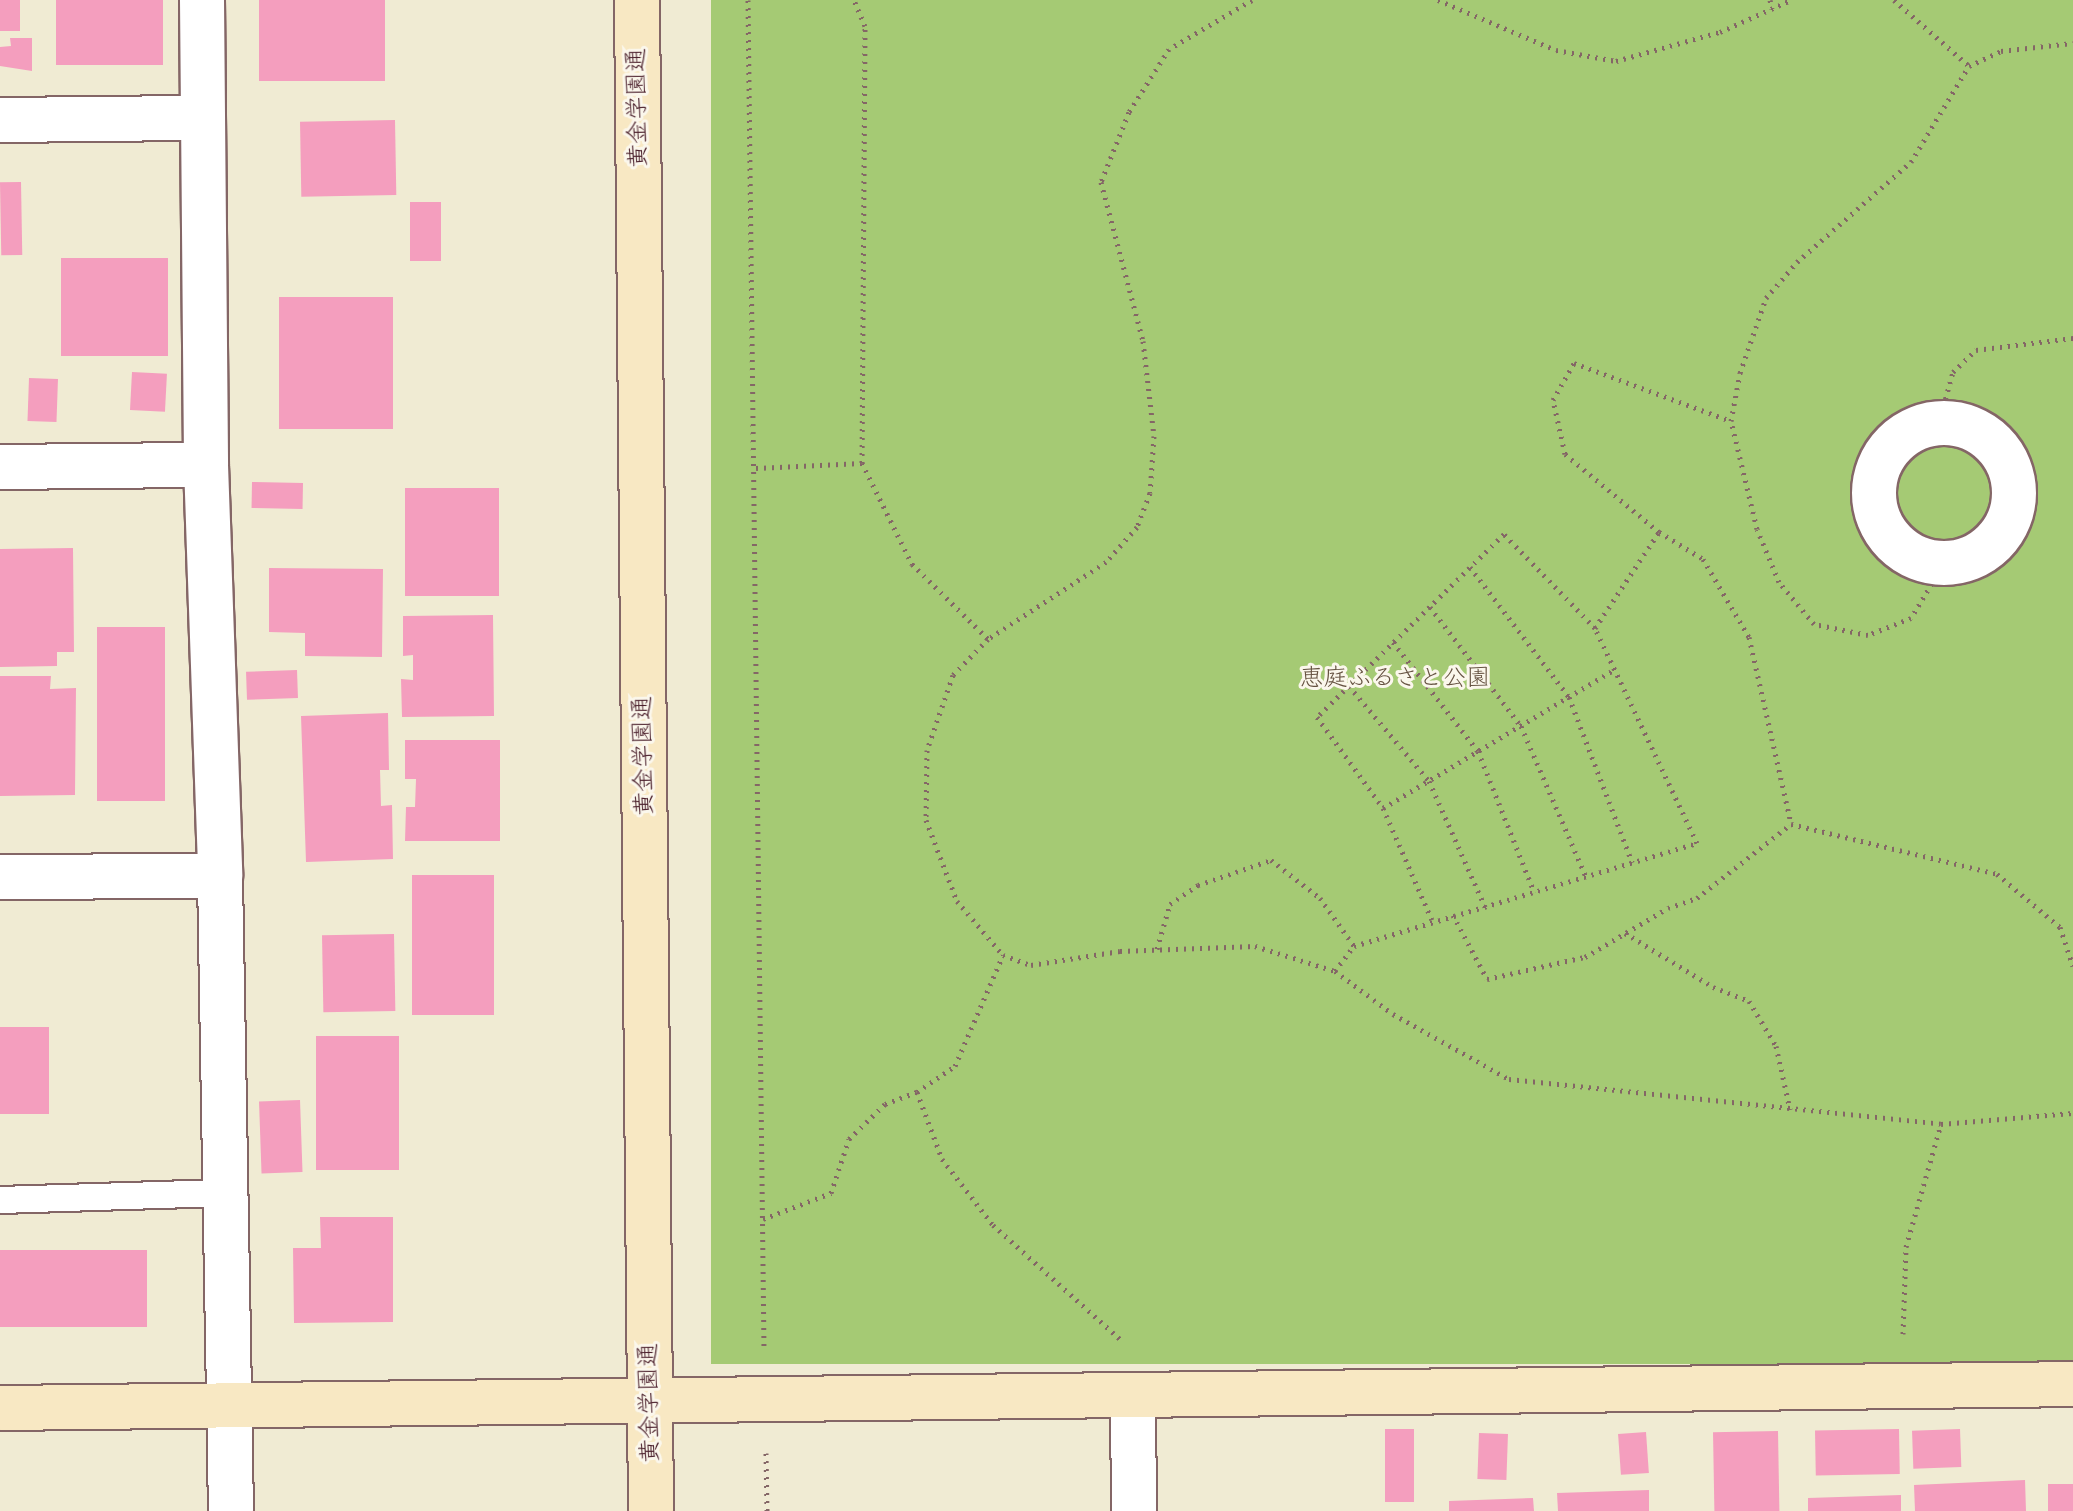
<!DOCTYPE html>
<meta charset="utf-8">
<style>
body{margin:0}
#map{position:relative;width:2073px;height:1511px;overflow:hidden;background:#f0ebd3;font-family:Mynerve,"Klee One",sans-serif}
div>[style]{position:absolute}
.green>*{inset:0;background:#a5ca74;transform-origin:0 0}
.building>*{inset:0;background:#f49ebe;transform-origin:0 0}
.path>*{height:5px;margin-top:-2.5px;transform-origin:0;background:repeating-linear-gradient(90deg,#846666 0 2px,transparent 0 8px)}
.roads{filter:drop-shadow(2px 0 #846666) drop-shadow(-2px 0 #846666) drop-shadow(0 2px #846666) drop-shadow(0 -2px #846666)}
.lane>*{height:26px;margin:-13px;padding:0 13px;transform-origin:13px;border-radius:13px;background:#fff}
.street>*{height:44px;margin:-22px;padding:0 22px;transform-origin:22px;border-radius:22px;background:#fff}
.street>.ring{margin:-22px;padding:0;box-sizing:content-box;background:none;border:44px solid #fff;border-radius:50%}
.secondary>*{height:44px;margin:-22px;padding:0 22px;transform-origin:22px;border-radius:22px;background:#f8e8c3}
span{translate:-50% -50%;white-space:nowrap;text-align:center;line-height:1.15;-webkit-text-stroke:6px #fbf7ec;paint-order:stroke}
.street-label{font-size:24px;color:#4a1f2b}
.park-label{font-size:24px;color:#655241}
</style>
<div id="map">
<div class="green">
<i style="left:711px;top:0;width:1362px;height:1364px"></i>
</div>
<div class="building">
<i style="left:0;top:0;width:20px;height:31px"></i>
<i style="left:56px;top:0;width:107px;height:65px"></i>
<i style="left:259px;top:0;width:126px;height:81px"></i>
<i style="clip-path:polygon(10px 38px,32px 38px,32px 71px,0 66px,0 47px,11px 46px)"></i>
<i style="left:395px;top:120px;width:75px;height:95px;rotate:89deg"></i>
<i style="left:21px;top:182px;width:73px;height:21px;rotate:89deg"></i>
<i style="left:410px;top:202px;width:31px;height:59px"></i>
<i style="left:168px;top:258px;width:98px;height:107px;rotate:90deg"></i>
<i style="left:279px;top:297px;width:114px;height:132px"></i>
<i style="left:132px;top:372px;width:35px;height:38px;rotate:3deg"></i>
<i style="left:29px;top:378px;width:29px;height:43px;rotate:2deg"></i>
<i style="left:252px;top:482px;width:51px;height:26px;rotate:1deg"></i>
<i style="left:405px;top:488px;width:94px;height:108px"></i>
<i style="clip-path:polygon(73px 548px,74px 652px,57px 652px,57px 666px,0 667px,0 549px)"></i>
<i style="clip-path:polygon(269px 568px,383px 569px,382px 657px,305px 656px,305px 633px,269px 632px)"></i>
<i style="clip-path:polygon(493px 615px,494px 716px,402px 717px,401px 679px,413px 680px,413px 655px,403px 656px,403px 616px)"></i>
<i style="left:165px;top:627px;width:174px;height:68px;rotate:90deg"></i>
<i style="left:297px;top:670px;width:28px;height:51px;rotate:88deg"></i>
<i style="clip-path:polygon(0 676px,51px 676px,50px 689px,76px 688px,75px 795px,0 796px)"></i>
<i style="clip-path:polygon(388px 713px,389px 770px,380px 770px,381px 806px,392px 805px,393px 859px,306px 862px,301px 716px)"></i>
<i style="clip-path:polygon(405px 740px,500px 740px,500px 841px,405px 841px,406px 807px,415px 807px,416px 779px,405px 779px)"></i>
<i style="left:494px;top:875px;width:140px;height:82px;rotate:90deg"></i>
<i style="left:394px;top:934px;width:77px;height:72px;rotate:89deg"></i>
<i style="left:49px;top:1027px;width:87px;height:49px;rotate:90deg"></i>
<i style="left:399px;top:1036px;width:134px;height:83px;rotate:90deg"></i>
<i style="left:300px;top:1100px;width:72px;height:41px;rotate:88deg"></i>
<i style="clip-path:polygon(320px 1217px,393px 1217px,393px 1322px,294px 1323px,293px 1248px,321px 1248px)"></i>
<i style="left:147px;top:1250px;width:77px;height:147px;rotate:90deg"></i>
<i style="left:1414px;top:1429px;width:73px;height:29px;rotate:90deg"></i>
<i style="left:1899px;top:1429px;width:45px;height:84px;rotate:89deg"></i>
<i style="left:1960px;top:1429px;width:38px;height:48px;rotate:88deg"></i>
<i style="left:1778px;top:1431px;width:80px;height:65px;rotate:89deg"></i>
<i style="left:1646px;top:1432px;width:41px;height:28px;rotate:86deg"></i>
<i style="left:1479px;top:1433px;width:29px;height:46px;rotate:2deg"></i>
<i style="clip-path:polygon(2025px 1480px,2026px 1511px,1915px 1511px,1914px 1485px)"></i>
<i style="left:2048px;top:1484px;width:25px;height:27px"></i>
<i style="clip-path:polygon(1649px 1490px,1649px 1511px,1558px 1511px,1557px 1493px)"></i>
<i style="clip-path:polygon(1901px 1495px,1901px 1511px,1808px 1511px,1808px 1498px)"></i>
<i style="clip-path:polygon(1533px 1498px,1534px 1511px,1449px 1511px,1449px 1501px)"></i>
</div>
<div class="path">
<i style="left:748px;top:0;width:1347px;rotate:89.32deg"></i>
<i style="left:1252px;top:0;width:96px;rotate:149.4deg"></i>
<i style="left:1169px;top:49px;width:75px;rotate:122.4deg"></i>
<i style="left:1129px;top:112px;width:75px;rotate:111.8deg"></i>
<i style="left:1101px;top:182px;width:164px;rotate:75.2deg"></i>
<i style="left:1143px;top:341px;width:96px;rotate:83.4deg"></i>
<i style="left:1154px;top:436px;width:57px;rotate:94deg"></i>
<i style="left:1150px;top:493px;width:36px;rotate:111deg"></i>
<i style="left:1137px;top:527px;width:47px;rotate:131.5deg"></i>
<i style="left:1106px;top:562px;width:141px;rotate:146.9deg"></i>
<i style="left:988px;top:639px;width:50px;rotate:134.2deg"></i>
<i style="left:953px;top:675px;width:79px;rotate:109.1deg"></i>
<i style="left:927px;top:750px;width:70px;rotate:90.8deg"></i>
<i style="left:926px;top:820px;width:87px;rotate:69.1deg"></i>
<i style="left:957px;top:901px;width:71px;rotate:49.6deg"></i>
<i style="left:1003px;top:955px;width:30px;rotate:20deg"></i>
<i style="left:1031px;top:965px;width:90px;rotate:-8.9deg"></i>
<i style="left:1120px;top:951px;width:135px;rotate:-2.1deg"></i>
<i style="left:1255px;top:946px;width:84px;rotate:17.4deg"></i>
<i style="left:1335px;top:971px;width:72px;rotate:36.6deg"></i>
<i style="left:1393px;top:1014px;width:133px;rotate:29.3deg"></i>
<i style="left:1509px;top:1079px;width:434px;rotate:5.9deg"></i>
<i style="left:1941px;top:1124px;width:132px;rotate:-4.8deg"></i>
<i style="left:1438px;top:0;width:128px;rotate:23deg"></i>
<i style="left:1556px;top:50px;width:61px;rotate:10.4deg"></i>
<i style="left:1616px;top:61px;width:108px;rotate:-15.6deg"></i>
<i style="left:1720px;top:32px;width:78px;rotate:-24.3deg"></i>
<i style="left:1770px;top:0;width:9px;rotate:77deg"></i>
<i style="left:1894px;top:0;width:100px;rotate:41.3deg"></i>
<i style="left:1939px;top:422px;width:52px;rotate:-74.4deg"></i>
<i style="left:1953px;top:372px;width:32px;rotate:-44deg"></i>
<i style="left:1976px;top:350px;width:98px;rotate:-7.1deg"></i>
<i style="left:862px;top:463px;width:113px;rotate:63.7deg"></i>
<i style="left:912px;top:564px;width:107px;rotate:44.6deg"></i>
<i style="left:756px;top:468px;width:106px;rotate:-2.7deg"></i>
<i style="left:862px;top:463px;width:437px;rotate:-89.6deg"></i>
<i style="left:865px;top:26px;width:28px;rotate:-113deg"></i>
<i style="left:1659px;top:532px;width:122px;rotate:-140.3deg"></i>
<i style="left:1565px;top:454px;width:55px;rotate:-102.5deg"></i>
<i style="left:1553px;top:400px;width:43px;rotate:-60.4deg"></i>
<i style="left:1574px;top:363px;width:167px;rotate:20.3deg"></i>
<i style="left:1944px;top:563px;width:64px;rotate:121deg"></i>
<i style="left:1911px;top:618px;width:46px;rotate:158.4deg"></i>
<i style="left:1868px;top:635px;width:55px;rotate:-168.5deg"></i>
<i style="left:1814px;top:624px;width:55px;rotate:-129.8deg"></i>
<i style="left:1779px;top:582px;width:57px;rotate:-112.5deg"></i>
<i style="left:1757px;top:529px;width:111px;rotate:-103.5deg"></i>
<i style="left:1731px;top:421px;width:49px;rotate:-79.4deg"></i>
<i style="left:1740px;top:373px;width:79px;rotate:-70.9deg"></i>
<i style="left:1766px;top:298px;width:48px;rotate:-49.3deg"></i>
<i style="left:1797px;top:262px;width:152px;rotate:-41.3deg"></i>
<i style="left:1911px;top:162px;width:112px;rotate:-58.9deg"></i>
<i style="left:1969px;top:66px;width:35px;rotate:-25deg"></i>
<i style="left:2001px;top:51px;width:72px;rotate:-6.3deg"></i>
<i style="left:1470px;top:567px;width:163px;rotate:52.7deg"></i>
<i style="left:1569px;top:697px;width:177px;rotate:69.1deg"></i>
<i style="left:1430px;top:607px;width:150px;rotate:52.6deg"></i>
<i style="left:1521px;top:726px;width:164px;rotate:66.7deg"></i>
<i style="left:1595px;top:628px;width:115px;rotate:-56.3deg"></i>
<i style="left:1659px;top:532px;width:52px;rotate:31.5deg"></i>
<i style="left:1703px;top:559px;width:91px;rotate:59.5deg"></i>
<i style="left:1749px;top:637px;width:192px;rotate:77.3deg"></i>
<i style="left:1791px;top:824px;width:212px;rotate:13.6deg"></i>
<i style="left:1997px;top:874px;width:82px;rotate:40.1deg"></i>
<i style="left:2060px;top:927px;width:41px;rotate:71.6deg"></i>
<i style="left:1393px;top:642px;width:138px;rotate:52.1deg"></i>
<i style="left:1478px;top:751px;width:152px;rotate:68.3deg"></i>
<i style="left:1349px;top:686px;width:124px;rotate:49.9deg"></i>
<i style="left:1429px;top:781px;width:138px;rotate:66deg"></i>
<i style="left:1383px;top:808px;width:270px;rotate:-30.9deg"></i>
<i style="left:1453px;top:915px;width:72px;rotate:62deg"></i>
<i style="left:1487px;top:979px;width:100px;rotate:-12.7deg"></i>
<i style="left:1585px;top:957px;width:96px;rotate:-30.6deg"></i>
<i style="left:1668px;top:908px;width:31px;rotate:-19deg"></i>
<i style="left:1697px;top:898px;width:120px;rotate:-38.2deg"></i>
<i style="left:1625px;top:933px;width:103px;rotate:31.5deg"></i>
<i style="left:1713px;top:987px;width:39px;rotate:21deg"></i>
<i style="left:1749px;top:1001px;width:52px;rotate:59deg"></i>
<i style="left:1776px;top:1046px;width:65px;rotate:77.5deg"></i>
<i style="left:1157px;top:949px;width:47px;rotate:-73.9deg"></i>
<i style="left:1170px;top:904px;width:34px;rotate:-34deg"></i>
<i style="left:1198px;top:885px;width:77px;rotate:-18.9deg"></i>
<i style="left:1271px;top:860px;width:62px;rotate:37.8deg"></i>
<i style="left:1320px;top:898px;width:59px;rotate:54.7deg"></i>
<i style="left:1335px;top:971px;width:31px;rotate:-53deg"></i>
<i style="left:1354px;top:946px;width:358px;rotate:-16.7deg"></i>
<i style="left:1697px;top:843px;width:238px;rotate:-115.4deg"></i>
<i style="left:1595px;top:628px;width:131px;rotate:-134.1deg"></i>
<i style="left:1504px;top:534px;width:262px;rotate:135.6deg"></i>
<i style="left:1317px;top:717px;width:112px;rotate:54deg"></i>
<i style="left:1383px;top:808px;width:122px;rotate:66.4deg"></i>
<i style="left:917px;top:1092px;width:72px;rotate:69.5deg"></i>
<i style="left:942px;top:1159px;width:83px;rotate:52.3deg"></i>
<i style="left:993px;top:1225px;width:172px;rotate:41.9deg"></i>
<i style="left:763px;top:1219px;width:73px;rotate:-20.9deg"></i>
<i style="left:831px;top:1193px;width:57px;rotate:-71.6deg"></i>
<i style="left:849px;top:1139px;width:50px;rotate:-44.2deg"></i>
<i style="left:885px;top:1104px;width:34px;rotate:-21deg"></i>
<i style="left:917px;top:1092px;width:46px;rotate:-34.4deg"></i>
<i style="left:955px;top:1066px;width:121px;rotate:-66.6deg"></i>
<i style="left:1903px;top:1334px;width:87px;rotate:-88deg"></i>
<i style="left:1906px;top:1247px;width:128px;rotate:-74.1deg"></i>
<i style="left:766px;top:1453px;width:58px;rotate:89deg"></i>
</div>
<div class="roads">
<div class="lane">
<i style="left:0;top:1200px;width:227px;rotate:-1.8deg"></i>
</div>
<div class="street">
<i style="left:202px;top:0;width:465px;rotate:89.5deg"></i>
<i style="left:206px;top:465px;width:411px;rotate:88deg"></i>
<i style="left:220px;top:876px;width:635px;rotate:89.01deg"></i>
<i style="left:0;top:120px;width:202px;rotate:-0.6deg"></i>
<i class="ring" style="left:1874px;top:423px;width:96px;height:96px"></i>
<i style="left:0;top:467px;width:206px;rotate:-0.6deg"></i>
<i style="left:0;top:877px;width:220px;rotate:-0.3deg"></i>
<i style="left:1133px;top:1399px;width:112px;rotate:89.5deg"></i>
</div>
<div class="secondary">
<i style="left:637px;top:0;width:1511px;rotate:89.47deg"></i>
<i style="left:0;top:1408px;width:2073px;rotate:-0.66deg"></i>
</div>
</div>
<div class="street-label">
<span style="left:638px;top:108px;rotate:-91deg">黄金学園通</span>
<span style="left:644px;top:756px;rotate:-91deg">黄金学園通</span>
<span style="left:650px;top:1403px;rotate:-91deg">黄金学園通</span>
</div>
<div class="park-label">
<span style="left:1395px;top:679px">恵庭ふるさと公園</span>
</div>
</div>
